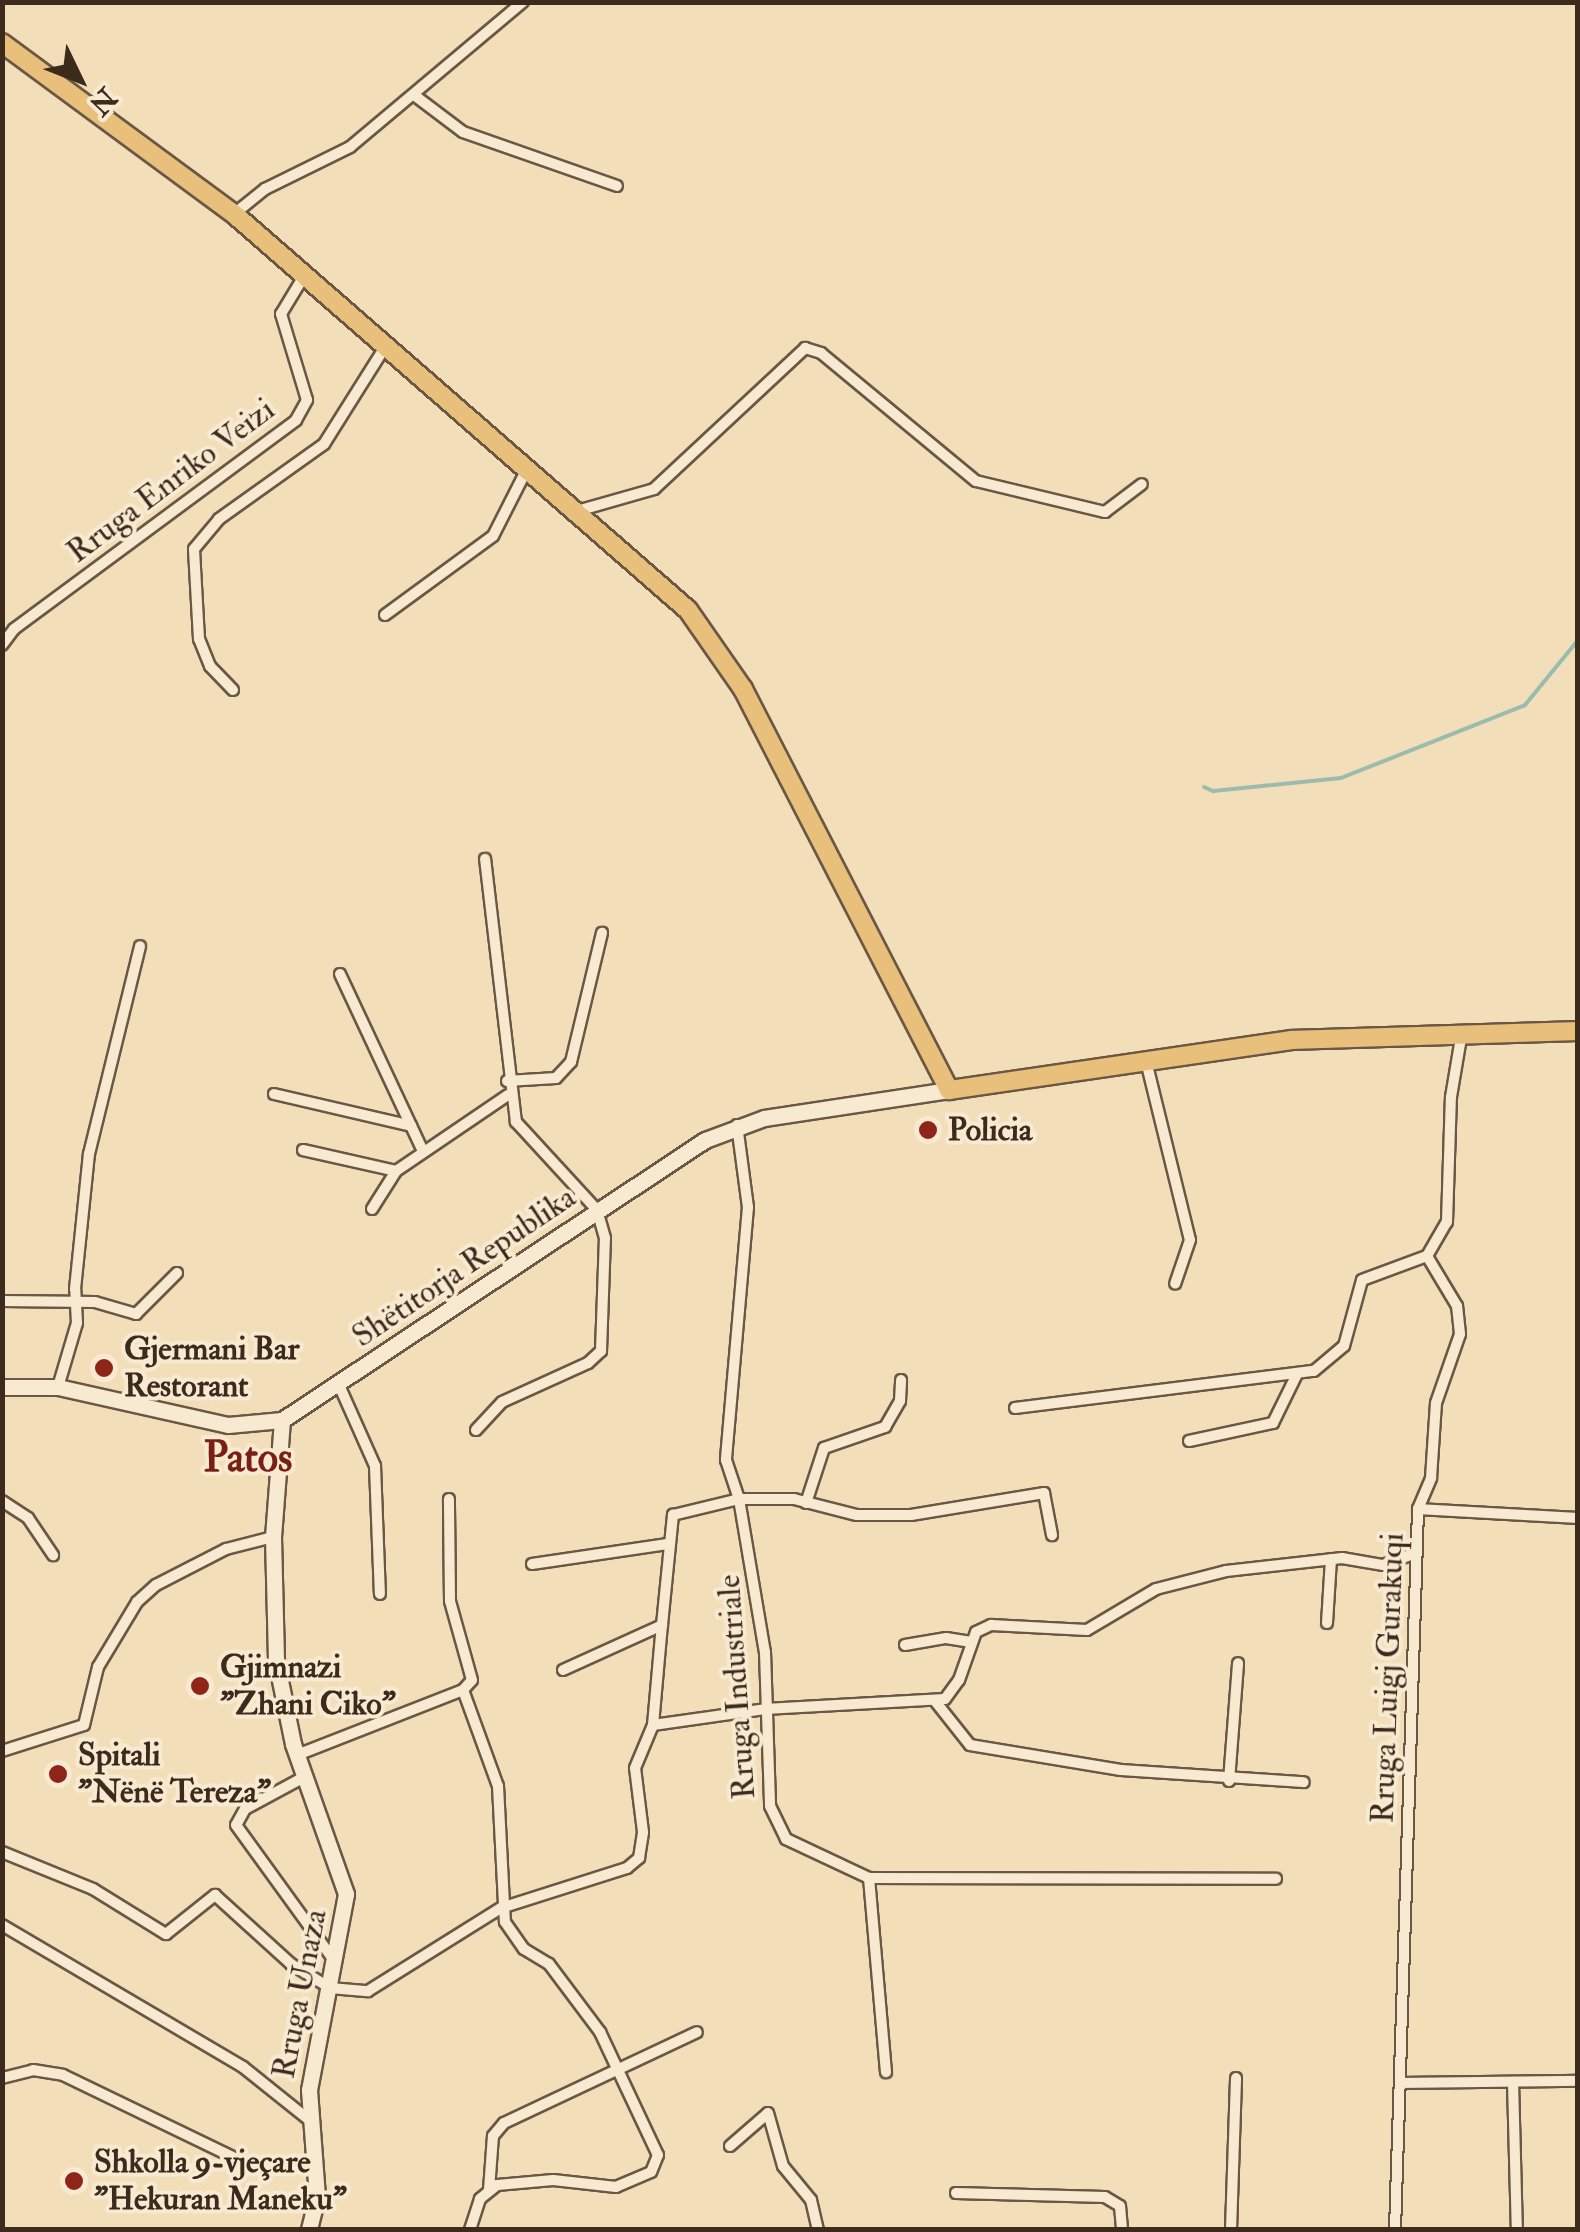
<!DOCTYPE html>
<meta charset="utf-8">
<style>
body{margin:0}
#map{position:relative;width:1580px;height:2232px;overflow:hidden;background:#f2deb8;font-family:"IM FELL Double Pica",serif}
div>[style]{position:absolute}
.stream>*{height:4px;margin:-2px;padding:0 2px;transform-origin:2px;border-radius:2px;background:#9bbcad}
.roads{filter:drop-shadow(2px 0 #6a5744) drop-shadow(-2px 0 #6a5744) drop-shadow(0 2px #6a5744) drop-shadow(0 -2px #6a5744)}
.street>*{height:10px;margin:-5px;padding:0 5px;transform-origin:5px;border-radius:5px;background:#f7ead1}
.secondary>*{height:15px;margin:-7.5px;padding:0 7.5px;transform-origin:7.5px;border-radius:7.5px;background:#f7ead1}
.primary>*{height:18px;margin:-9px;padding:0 9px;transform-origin:9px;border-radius:9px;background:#e9bf7c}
.dots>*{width:28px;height:28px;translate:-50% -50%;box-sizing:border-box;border:5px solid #f7ead1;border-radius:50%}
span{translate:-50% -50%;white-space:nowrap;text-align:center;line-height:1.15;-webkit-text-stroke:8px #f7ead1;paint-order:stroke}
.street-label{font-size:32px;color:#3c2a1d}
.poi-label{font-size:32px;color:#3c2a1d;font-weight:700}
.left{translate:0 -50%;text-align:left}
.district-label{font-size:42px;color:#7a1f14;font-weight:700}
.frame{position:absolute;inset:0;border:5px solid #3c2a1d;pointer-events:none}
.north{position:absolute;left:30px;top:30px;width:100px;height:100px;-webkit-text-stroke:8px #f7ead1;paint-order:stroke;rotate:133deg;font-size:28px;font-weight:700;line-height:40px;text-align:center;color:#3c2a1d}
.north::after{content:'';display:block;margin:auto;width:35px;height:45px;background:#3c2a1d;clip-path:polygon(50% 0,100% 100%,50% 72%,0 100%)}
</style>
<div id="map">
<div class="stream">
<i style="left:1204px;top:787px;width:10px;rotate:24deg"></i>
<i style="left:1213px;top:791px;width:129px;rotate:-5.8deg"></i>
<i style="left:1341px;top:778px;width:198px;rotate:-21.6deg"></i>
<i style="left:1525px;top:705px;width:84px;rotate:-50.8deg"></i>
</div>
<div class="roads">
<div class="street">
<i style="left:414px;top:95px;width:61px;rotate:37.1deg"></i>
<i style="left:463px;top:132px;width:163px;rotate:19.3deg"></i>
<i style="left:234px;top:214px;width:40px;rotate:-39deg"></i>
<i style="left:265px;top:189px;width:95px;rotate:-26.3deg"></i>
<i style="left:350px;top:147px;width:226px;rotate:-40deg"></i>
<i style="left:577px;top:511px;width:80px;rotate:-15.9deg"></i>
<i style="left:654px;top:489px;width:207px;rotate:-43deg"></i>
<i style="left:805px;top:348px;width:17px;rotate:17deg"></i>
<i style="left:821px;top:353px;width:201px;rotate:39.6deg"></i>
<i style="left:976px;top:481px;width:133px;rotate:13.5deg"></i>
<i style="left:1105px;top:512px;width:46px;rotate:-37.1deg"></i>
<i style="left:385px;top:615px;width:134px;rotate:-36.2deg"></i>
<i style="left:493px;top:536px;width:75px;rotate:-63.1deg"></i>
<i style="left:2px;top:645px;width:20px;rotate:-53deg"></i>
<i style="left:14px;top:629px;width:351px;rotate:-36.5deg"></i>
<i style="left:296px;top:420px;width:23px;rotate:-61deg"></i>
<i style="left:307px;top:400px;width:90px;rotate:-106.8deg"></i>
<i style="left:281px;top:314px;width:44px;rotate:-58.8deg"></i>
<i style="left:233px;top:690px;width:33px;rotate:-134deg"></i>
<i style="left:210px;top:666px;width:29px;rotate:-112deg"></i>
<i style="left:199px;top:639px;width:90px;rotate:-93.2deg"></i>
<i style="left:194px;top:549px;width:39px;rotate:-50deg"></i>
<i style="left:219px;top:519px;width:129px;rotate:-35.5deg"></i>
<i style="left:324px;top:444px;width:115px;rotate:-57.8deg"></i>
<i style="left:340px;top:974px;width:193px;rotate:64.9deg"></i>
<i style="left:1146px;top:1061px;width:184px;rotate:76.2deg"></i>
<i style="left:1190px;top:1240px;width:46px;rotate:108.8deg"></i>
<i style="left:507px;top:1081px;width:49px;rotate:-3.5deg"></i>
<i style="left:556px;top:1078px;width:22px;rotate:-47deg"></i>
<i style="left:571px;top:1062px;width:133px;rotate:-76.5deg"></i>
<i style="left:274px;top:1094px;width:141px;rotate:13.1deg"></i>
<i style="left:737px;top:1125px;width:83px;rotate:82.4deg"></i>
<i style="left:748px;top:1207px;width:254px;rotate:95deg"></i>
<i style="left:726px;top:1460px;width:41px;rotate:71.6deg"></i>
<i style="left:739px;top:1499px;width:55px"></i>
<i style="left:794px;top:1499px;width:65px;rotate:14.3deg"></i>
<i style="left:857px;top:1515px;width:54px"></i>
<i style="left:911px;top:1515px;width:135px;rotate:-9.4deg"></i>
<i style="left:1044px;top:1493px;width:43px;rotate:79.2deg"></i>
<i style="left:303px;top:1150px;width:95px;rotate:12.7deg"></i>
<i style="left:372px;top:1209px;width:45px;rotate:-57.7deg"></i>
<i style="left:396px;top:1171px;width:135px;rotate:-34.2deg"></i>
<i style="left:2px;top:1301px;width:93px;rotate:0.6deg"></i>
<i style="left:95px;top:1302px;width:43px;rotate:16.3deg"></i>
<i style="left:136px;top:1314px;width:58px;rotate:-45deg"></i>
<i style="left:339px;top:1385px;width:89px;rotate:66deg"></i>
<i style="left:375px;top:1466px;width:128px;rotate:87.8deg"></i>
<i style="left:58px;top:1387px;width:67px;rotate:-73.5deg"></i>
<i style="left:77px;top:1323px;width:34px;rotate:-93deg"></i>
<i style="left:75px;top:1289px;width:136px;rotate:-84.1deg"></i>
<i style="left:89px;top:1154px;width:214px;rotate:-76.2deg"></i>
<i style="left:1015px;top:1408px;width:301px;rotate:-7.1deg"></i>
<i style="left:1314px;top:1371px;width:39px;rotate:-40deg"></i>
<i style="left:1344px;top:1346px;width:68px;rotate:-74.7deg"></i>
<i style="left:1362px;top:1280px;width:69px;rotate:-20.3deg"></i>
<i style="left:476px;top:1430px;width:38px;rotate:-47deg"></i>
<i style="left:502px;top:1402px;width:94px;rotate:-24.4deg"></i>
<i style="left:588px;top:1363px;width:18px;rotate:-43deg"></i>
<i style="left:601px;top:1351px;width:113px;rotate:-88deg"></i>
<i style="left:605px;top:1238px;width:29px;rotate:-106deg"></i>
<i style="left:597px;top:1210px;width:120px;rotate:-132.6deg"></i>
<i style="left:516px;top:1122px;width:265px;rotate:-96.7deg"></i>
<i style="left:1189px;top:1441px;width:86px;rotate:-12.1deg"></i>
<i style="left:1273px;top:1423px;width:55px;rotate:-63.9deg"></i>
<i style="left:2px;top:1501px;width:31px;rotate:33deg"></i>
<i style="left:28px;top:1518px;width:45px;rotate:56deg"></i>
<i style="left:806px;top:1503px;width:58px;rotate:-71.9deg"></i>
<i style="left:824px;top:1448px;width:65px;rotate:-19deg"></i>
<i style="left:885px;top:1427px;width:30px;rotate:-60deg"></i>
<i style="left:900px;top:1401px;width:21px;rotate:-87deg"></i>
<i style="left:1418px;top:1509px;width:160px;rotate:3.2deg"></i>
<i style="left:532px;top:1564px;width:137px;rotate:-8.4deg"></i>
<i style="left:1327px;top:1623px;width:64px;rotate:-86.4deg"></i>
<i style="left:905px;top:1645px;width:42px;rotate:-9.7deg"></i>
<i style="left:946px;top:1638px;width:24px;rotate:9deg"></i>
<i style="left:563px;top:1670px;width:109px;rotate:-24.4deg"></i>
<i style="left:662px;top:1625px;width:111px;rotate:-84.3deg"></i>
<i style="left:673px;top:1515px;width:68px;rotate:-13.6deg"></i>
<i style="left:739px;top:1499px;width:155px;rotate:80.4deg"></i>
<i style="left:765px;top:1652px;width:154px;rotate:88.1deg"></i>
<i style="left:770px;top:1806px;width:37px;rotate:64deg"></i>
<i style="left:786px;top:1839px;width:92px;rotate:25.2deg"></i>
<i style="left:869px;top:1878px;width:407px;rotate:0.1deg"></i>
<i style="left:463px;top:1690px;width:102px;rotate:70deg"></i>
<i style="left:498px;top:1786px;width:136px;rotate:87.1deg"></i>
<i style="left:505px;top:1922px;width:33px;rotate:55deg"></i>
<i style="left:524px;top:1949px;width:29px;rotate:31deg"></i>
<i style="left:549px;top:1964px;width:85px;rotate:53.1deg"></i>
<i style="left:600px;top:2032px;width:136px;rotate:64.8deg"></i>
<i style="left:658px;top:2155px;width:18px;rotate:112deg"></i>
<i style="left:651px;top:2172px;width:38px;rotate:157deg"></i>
<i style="left:616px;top:2187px;width:63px;rotate:-173.7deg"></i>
<i style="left:553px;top:2180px;width:56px;rotate:174.9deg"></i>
<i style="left:497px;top:2185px;width:22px;rotate:141deg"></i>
<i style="left:480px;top:2199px;width:33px;rotate:108deg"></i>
<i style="left:935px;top:1701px;width:56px;rotate:51.5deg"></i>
<i style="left:970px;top:1745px;width:153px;rotate:9.4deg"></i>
<i style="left:1121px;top:1770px;width:183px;rotate:3.8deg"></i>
<i style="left:653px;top:1725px;width:113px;rotate:-8.1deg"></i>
<i style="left:765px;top:1709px;width:180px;rotate:-3.2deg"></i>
<i style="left:945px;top:1699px;width:24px;rotate:-54deg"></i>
<i style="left:959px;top:1680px;width:51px;rotate:-70.5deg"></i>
<i style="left:976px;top:1632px;width:17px;rotate:-25deg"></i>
<i style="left:991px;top:1625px;width:96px;rotate:3deg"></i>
<i style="left:1087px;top:1630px;width:80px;rotate:-30.7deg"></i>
<i style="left:1156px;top:1589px;width:72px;rotate:-14.4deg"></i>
<i style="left:1226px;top:1571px;width:117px;rotate:-6.4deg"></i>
<i style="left:1342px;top:1558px;width:42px;rotate:9.7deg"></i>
<i style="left:1383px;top:1565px;width:35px;rotate:-20deg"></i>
<i style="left:2px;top:1751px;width:86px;rotate:-17.6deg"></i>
<i style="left:84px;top:1725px;width:60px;rotate:-76.4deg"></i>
<i style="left:98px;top:1667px;width:76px;rotate:-59deg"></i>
<i style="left:137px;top:1602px;width:25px;rotate:-42deg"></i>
<i style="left:156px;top:1585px;width:79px;rotate:-27.2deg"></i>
<i style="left:226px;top:1549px;width:49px;rotate:-14.3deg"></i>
<i style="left:297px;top:1755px;width:178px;rotate:-21.4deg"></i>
<i style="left:463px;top:1690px;width:13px;rotate:-48deg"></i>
<i style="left:472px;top:1680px;width:82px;rotate:-105.6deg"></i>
<i style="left:450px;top:1601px;width:102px;rotate:-90.6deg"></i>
<i style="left:306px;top:1776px;width:69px;rotate:151.6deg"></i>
<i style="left:245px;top:1809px;width:18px;rotate:119deg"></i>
<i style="left:236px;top:1825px;width:165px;rotate:54.1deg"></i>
<i style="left:1229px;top:1781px;width:118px;rotate:-85.6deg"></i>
<i style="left:2px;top:1852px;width:98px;rotate:22.1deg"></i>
<i style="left:93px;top:1889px;width:86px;rotate:31.7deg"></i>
<i style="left:166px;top:1934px;width:63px;rotate:-38.5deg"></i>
<i style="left:215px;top:1895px;width:103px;rotate:42.2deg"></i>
<i style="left:291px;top:1964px;width:46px;rotate:31.6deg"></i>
<i style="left:330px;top:1988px;width:38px;rotate:5deg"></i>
<i style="left:368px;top:1991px;width:157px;rotate:-32deg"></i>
<i style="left:501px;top:1908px;width:132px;rotate:-17.6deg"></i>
<i style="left:627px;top:1868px;width:16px;rotate:-40deg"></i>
<i style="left:639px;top:1858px;width:26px;rotate:-81deg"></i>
<i style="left:643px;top:1832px;width:64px;rotate:-97.1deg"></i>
<i style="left:635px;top:1768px;width:47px;rotate:-67.3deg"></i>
<i style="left:653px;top:1725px;width:100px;rotate:-84.9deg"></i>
<i style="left:869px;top:1878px;width:195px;rotate:85deg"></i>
<i style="left:2px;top:1925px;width:280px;rotate:30.5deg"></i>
<i style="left:243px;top:2067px;width:83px;rotate:38.7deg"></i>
<i style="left:2px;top:2078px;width:32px;rotate:-14deg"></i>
<i style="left:33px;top:2070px;width:30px;rotate:9deg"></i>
<i style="left:63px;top:2075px;width:200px;rotate:25.8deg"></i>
<i style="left:1513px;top:2082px;width:148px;rotate:88.5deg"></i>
<i style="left:1404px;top:2083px;width:174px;rotate:-0.7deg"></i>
<i style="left:730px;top:2146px;width:50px;rotate:-41deg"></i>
<i style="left:768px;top:2113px;width:55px;rotate:74.2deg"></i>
<i style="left:783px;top:2166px;width:44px;rotate:50.5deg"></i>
<i style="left:811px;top:2200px;width:31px;rotate:77deg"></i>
<i style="left:489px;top:2190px;width:54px;rotate:-85.8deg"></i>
<i style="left:493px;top:2136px;width:17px;rotate:-50deg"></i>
<i style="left:504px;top:2123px;width:213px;rotate:-25.2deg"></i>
<i style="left:956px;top:2193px;width:149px;rotate:1.5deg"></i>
<i style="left:1105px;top:2197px;width:17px;rotate:31deg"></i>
<i style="left:1120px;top:2206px;width:24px;rotate:85deg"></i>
<i style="left:1231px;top:2230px;width:152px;rotate:-88.1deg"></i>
<i style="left:1395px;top:2230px;width:721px;rotate:-88.17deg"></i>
<i style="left:1418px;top:1509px;width:34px;rotate:-67deg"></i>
<i style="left:1431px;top:1478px;width:75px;rotate:-86.2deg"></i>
<i style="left:1436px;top:1403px;width:73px;rotate:-70.8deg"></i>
<i style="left:1460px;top:1334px;width:28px;rotate:-96deg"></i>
<i style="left:1457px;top:1306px;width:58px;rotate:-121deg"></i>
<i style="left:1427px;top:1256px;width:39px;rotate:-60deg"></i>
<i style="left:1447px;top:1222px;width:125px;rotate:-88.2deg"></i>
<i style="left:1451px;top:1097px;width:66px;rotate:-80.4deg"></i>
</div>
<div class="secondary">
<i style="left:2px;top:1387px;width:56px"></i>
<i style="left:58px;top:1387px;width:174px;rotate:12.6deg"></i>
<i style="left:228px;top:1425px;width:54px;rotate:-5.3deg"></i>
<i style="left:282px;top:1420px;width:507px;rotate:-33.5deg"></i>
<i style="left:705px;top:1140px;width:63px;rotate:-20.4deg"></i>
<i style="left:764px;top:1118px;width:187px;rotate:-8.6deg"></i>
<i style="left:282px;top:1420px;width:117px;rotate:94.4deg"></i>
<i style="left:273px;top:1537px;width:124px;rotate:88.6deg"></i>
<i style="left:276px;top:1661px;width:85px;rotate:78.4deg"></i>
<i style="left:293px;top:1744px;width:159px;rotate:70.5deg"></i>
<i style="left:346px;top:1894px;width:199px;rotate:100.7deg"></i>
<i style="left:309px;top:2090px;width:107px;rotate:85.7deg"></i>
<i style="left:317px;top:2197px;width:34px;rotate:104deg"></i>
</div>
<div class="primary">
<i style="left:2px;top:43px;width:288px;rotate:36.4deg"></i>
<i style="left:234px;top:214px;width:602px;rotate:41.1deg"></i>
<i style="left:688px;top:610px;width:96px;rotate:55.2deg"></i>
<i style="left:743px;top:689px;width:451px;rotate:62.8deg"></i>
<i style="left:949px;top:1090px;width:346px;rotate:-8.3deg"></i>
<i style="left:1291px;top:1040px;width:287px;rotate:-1.8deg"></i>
</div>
</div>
<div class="dots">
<i style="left:928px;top:1130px;background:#8f2418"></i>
<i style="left:104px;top:1368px;background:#8f2418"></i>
<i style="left:200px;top:1686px;background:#8f2418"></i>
<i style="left:58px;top:1774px;background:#8f2418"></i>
<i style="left:74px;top:2181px;background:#8f2418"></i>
</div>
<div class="street-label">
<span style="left:171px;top:481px;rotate:-37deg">Rruga Enriko Veizi</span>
<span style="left:464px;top:1267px;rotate:-34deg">Shëtitorja Republika</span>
<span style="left:1388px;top:1678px;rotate:-88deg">Rruga Luigj Gurakuqi</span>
<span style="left:737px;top:1687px;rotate:-94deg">Rruga Industriale</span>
<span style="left:300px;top:1994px;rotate:-79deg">Rruga Unaza</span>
</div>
<div class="poi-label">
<span class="left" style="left:948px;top:1130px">Policia</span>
<span class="left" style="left:124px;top:1368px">Gjermani Bar<br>Restorant</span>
<span class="left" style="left:220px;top:1686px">Gjimnazi<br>"Zhani Ciko"</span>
<span class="left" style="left:78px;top:1774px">Spitali<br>"Nënë Tereza"</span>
<span class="left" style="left:94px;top:2181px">Shkolla 9-vjeçare<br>"Hekuran Maneku"</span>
</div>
<div class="district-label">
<span style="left:248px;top:1458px">Patos</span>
</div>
<div class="frame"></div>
<div class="north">N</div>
</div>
